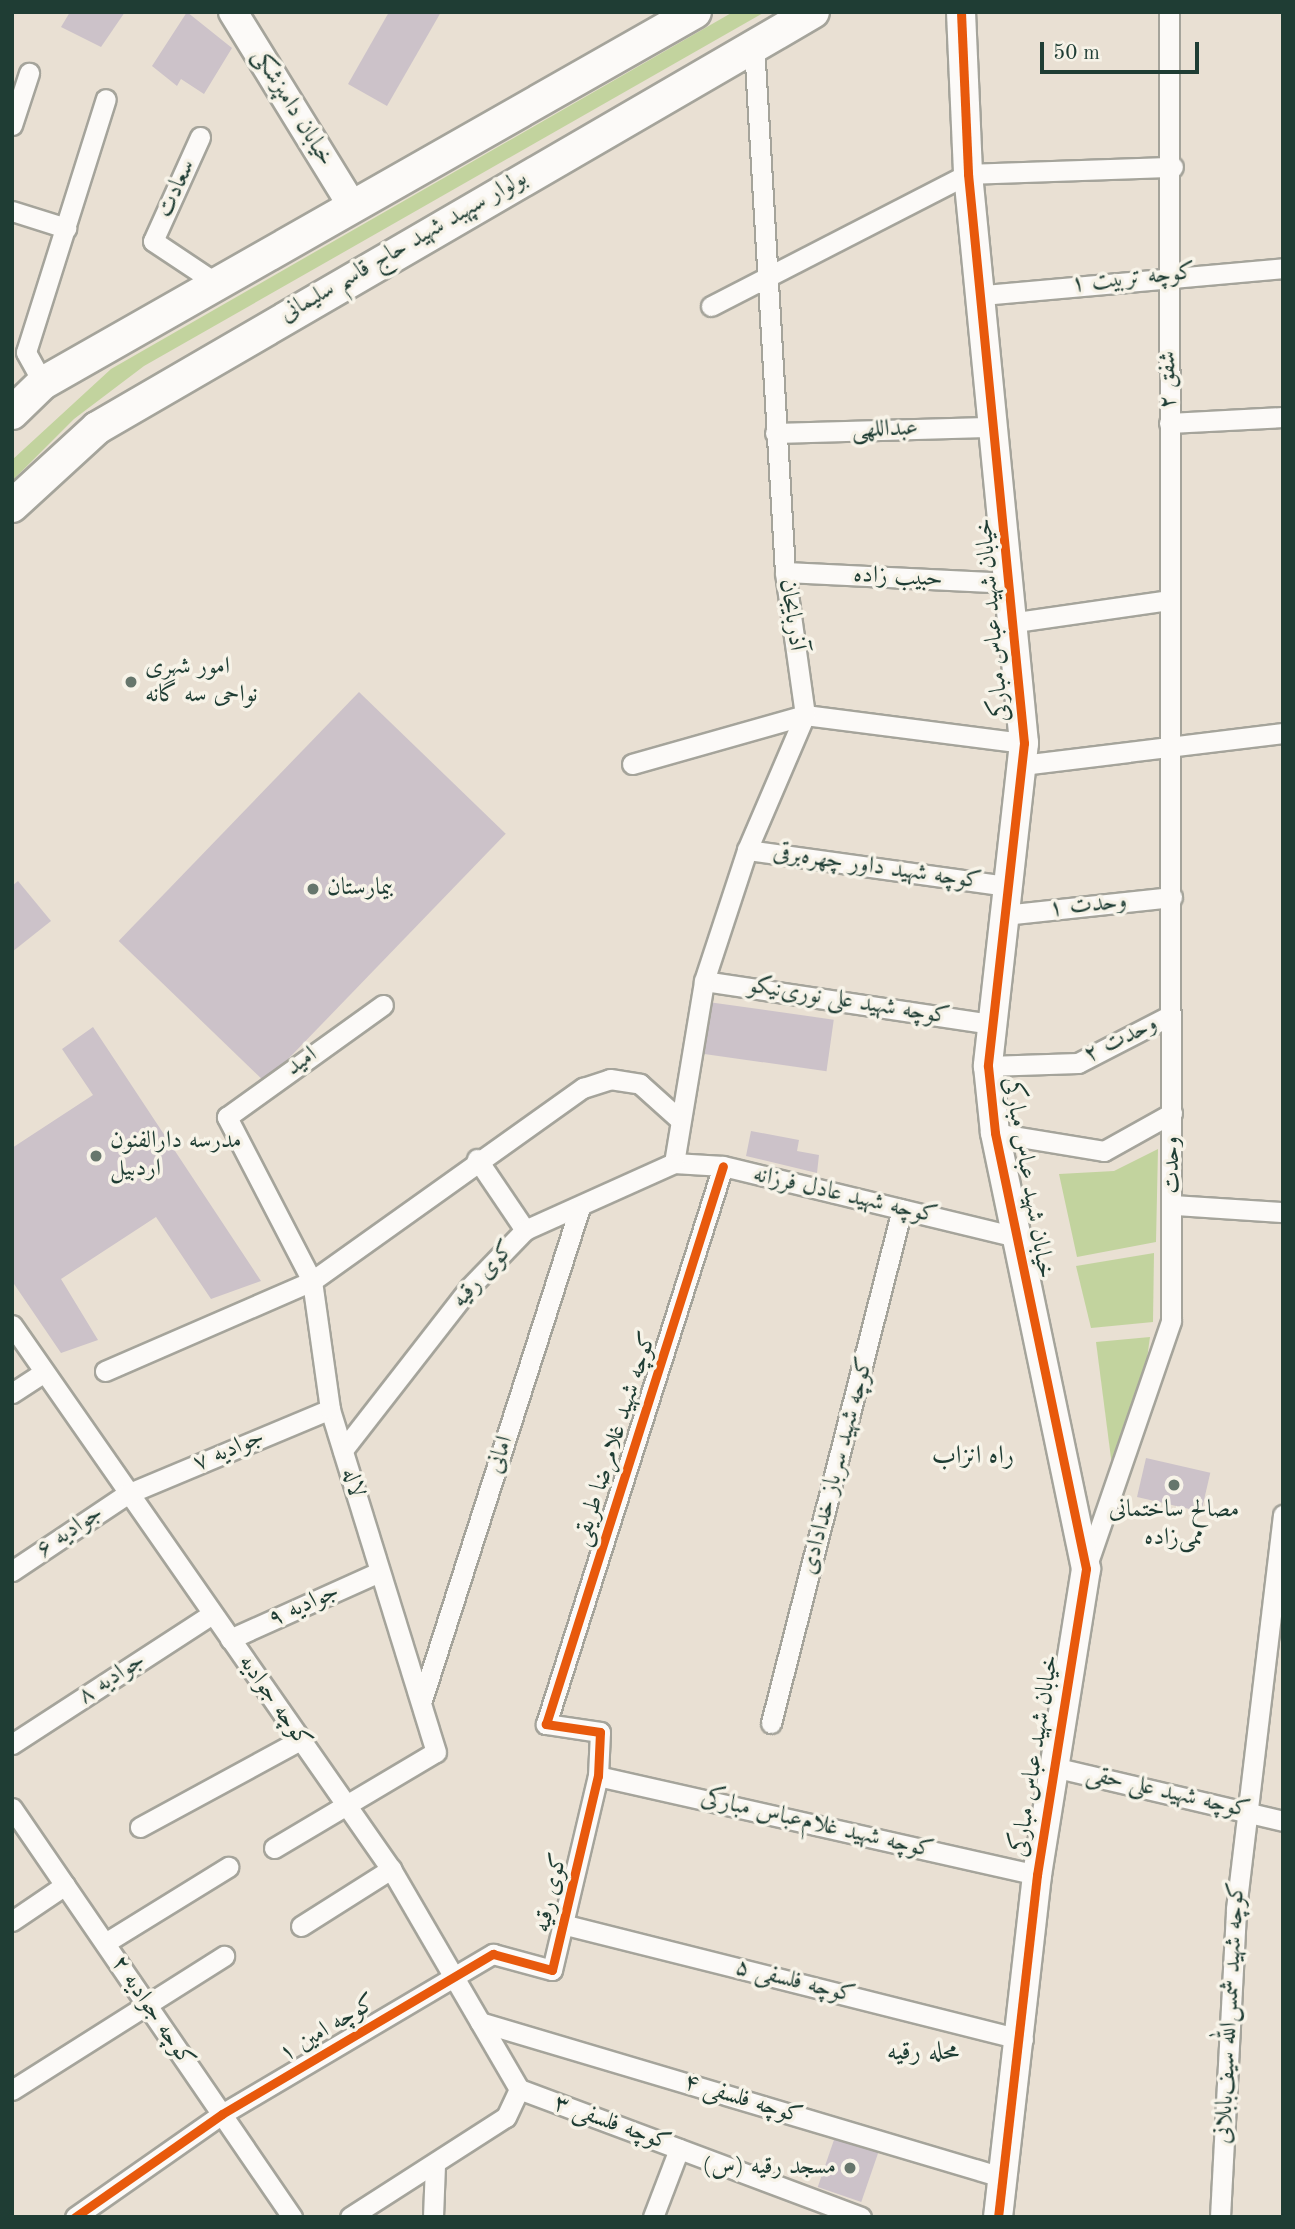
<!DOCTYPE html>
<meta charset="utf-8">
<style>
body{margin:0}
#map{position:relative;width:1295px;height:2229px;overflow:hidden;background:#e9e0d3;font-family:"Old Standard TT",Amiri,serif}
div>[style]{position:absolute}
.green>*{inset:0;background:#c2d39e}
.building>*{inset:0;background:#ccc2c9;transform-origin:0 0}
.roads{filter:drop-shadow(2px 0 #a5a49b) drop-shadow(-2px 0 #a5a49b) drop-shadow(0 2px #a5a49b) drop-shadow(0 -2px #a5a49b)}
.street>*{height:19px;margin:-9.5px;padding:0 9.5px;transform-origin:9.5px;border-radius:9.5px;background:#fcfaf8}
.secondary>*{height:28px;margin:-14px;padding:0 14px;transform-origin:14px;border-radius:14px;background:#fcfaf8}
.primary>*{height:32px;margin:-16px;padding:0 16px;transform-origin:16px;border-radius:16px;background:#fcfaf8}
.cycleway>*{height:9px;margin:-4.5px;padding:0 4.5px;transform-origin:4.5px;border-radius:4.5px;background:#e8590c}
.dots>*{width:19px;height:19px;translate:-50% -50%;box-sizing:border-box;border:4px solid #f7f3e8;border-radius:50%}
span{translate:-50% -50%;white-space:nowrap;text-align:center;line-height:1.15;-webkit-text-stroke:7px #f7f3e8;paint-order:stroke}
.street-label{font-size:24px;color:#1f3d34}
.poi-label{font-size:24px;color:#1f3d34}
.left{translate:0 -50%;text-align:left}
.right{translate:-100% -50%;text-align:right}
.neighbourhood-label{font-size:26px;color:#1f3d34}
.frame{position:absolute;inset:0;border:14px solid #1f3d34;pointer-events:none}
.scale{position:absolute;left:1040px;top:42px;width:159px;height:32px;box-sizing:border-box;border:4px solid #1f3d34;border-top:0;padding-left:9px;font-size:21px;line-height:24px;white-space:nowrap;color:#1f3d34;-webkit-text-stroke:5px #f7f3e8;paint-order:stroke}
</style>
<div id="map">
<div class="green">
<i style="clip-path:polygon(733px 12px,765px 12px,144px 366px,74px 419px,12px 481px,12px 460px,111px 369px)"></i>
<i style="clip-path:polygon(1158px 1149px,1156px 1242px,1077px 1257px,1059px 1174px,1114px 1171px)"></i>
<i style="clip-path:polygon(1154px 1253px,1153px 1322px,1091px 1328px,1076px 1266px)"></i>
<i style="clip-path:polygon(1150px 1337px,1146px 1366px,1112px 1466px,1096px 1342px)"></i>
</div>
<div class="building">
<i style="clip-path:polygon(70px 12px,125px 12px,101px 47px,61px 27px)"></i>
<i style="clip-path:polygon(187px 12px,232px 48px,204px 94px,181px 79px,177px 86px,152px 66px)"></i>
<i style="clip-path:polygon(389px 12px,441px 12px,387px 106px,348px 84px)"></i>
<i style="left:359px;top:692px;width:204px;height:346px;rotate:44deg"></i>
<i style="clip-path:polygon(18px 881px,51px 921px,12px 952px,12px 886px)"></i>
<i style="left:708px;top:1002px;width:127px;height:52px;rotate:8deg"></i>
<i style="clip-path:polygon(93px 1027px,261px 1281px,211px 1299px,156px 1217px,61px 1279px,98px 1340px,61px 1353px,12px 1281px,12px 1148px,93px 1095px,62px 1049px)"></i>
<i style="clip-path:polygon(751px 1131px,799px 1140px,797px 1151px,819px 1155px,817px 1173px,746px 1156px)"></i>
<i style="left:1146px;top:1458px;width:66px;height:40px;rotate:13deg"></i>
<i style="left:836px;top:2134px;width:46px;height:56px;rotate:19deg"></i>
</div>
<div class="roads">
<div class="street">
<i style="left:12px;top:125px;width:55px;rotate:-71.9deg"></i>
<i style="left:200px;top:137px;width:114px;rotate:114.3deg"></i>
<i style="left:153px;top:241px;width:76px;rotate:33.7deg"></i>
<i style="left:12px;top:211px;width:57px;rotate:17.5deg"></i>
<i style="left:983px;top:295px;width:301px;rotate:-5.1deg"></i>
<i style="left:711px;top:306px;width:289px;rotate:-27.2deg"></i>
<i style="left:968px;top:174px;width:205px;rotate:-2deg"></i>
<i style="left:43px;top:383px;width:35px;rotate:-119deg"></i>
<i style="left:26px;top:352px;width:265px;rotate:-72.5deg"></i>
<i style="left:1169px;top:423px;width:114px;rotate:-3deg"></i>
<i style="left:775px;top:433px;width:220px;rotate:-1.6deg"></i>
<i style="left:785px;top:572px;width:227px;rotate:2.8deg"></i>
<i style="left:1016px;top:622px;width:155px;rotate:-8.2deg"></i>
<i style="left:632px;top:764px;width:180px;rotate:-15.8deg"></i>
<i style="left:805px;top:715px;width:221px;rotate:7.3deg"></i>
<i style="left:1022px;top:765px;width:263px;rotate:-7deg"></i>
<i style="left:747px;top:850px;width:261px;rotate:7.9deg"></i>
<i style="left:1004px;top:915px;width:169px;rotate:-6.1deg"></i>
<i style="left:704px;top:981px;width:292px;rotate:8.5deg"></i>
<i style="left:988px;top:1066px;width:90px;rotate:-1.9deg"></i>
<i style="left:1078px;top:1063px;width:102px;rotate:-27.3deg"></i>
<i style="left:995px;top:1133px;width:110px;rotate:9.4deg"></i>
<i style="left:1104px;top:1151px;width:78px;rotate:-29.2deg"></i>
<i style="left:477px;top:1159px;width:86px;rotate:55.9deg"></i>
<i style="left:674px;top:1163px;width:184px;rotate:-80.6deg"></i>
<i style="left:704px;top:981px;width:138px;rotate:-71.8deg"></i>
<i style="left:747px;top:850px;width:147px;rotate:-66.8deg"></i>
<i style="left:805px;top:715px;width:144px;rotate:-98deg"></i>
<i style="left:785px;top:572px;width:527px;rotate:-93.37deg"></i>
<i style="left:674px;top:1163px;width:49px;rotate:3.5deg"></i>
<i style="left:723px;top:1166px;width:301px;rotate:13.6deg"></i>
<i style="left:1174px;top:1205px;width:109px;rotate:3.7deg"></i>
<i style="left:12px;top:1325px;width:663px;rotate:55.14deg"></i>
<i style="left:391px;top:1869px;width:255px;rotate:59.8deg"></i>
<i style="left:105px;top:1371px;width:226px;rotate:-23.5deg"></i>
<i style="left:312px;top:1281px;width:333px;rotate:-35.5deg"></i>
<i style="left:583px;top:1088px;width:28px;rotate:-18deg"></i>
<i style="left:610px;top:1079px;width:30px;rotate:9deg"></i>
<i style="left:640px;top:1084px;width:52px;rotate:41.9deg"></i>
<i style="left:12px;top:1393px;width:38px;rotate:-33deg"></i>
<i style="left:343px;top:1450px;width:205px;rotate:-52.1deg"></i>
<i style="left:469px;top:1288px;width:81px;rotate:-46deg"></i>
<i style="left:525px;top:1230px;width:163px;rotate:-24.2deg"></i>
<i style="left:1086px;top:1568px;width:261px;rotate:-71deg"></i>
<i style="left:1171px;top:1321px;width:1309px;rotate:-90.09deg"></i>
<i style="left:12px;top:1571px;width:138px;rotate:-33.8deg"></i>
<i style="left:127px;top:1494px;width:220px;rotate:-22.7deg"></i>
<i style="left:230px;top:1639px;width:161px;rotate:-24.2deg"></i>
<i style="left:422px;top:1700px;width:515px;rotate:-72.23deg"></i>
<i style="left:771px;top:1723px;width:530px;rotate:-75.7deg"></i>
<i style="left:12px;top:1744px;width:239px;rotate:-33deg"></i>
<i style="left:1053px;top:1767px;width:236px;rotate:13.2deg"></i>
<i style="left:598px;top:1776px;width:450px;rotate:12.7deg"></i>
<i style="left:12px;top:1808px;width:496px;rotate:55.6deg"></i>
<i style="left:140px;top:1827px;width:182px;rotate:-28.5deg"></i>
<i style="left:274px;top:1848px;width:188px;rotate:-30.7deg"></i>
<i style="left:436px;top:1752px;width:359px;rotate:-107.2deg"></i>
<i style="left:330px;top:1409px;width:129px;rotate:-98deg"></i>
<i style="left:312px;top:1281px;width:185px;rotate:-117.4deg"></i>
<i style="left:227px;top:1117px;width:192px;rotate:-35.7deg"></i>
<i style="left:12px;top:1921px;width:64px;rotate:-34.2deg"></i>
<i style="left:566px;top:1925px;width:471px;rotate:14.1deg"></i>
<i style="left:301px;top:1926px;width:107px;rotate:-32.3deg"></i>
<i style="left:105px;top:1943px;width:145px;rotate:-31.7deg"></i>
<i style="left:480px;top:2022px;width:548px;rotate:16.55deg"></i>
<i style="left:519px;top:2089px;width:365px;rotate:20.5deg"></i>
<i style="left:12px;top:2090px;width:251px;rotate:-32.3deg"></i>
<i style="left:75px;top:2217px;width:179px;rotate:-35deg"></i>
<i style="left:222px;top:2114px;width:315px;rotate:-30.6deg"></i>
<i style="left:493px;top:1954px;width:61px;rotate:15.2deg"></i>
<i style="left:552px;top:1970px;width:199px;rotate:-76.7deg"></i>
<i style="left:598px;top:1776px;width:44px;rotate:-87.4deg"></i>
<i style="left:600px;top:1732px;width:55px;rotate:-171.6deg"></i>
<i style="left:546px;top:1724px;width:585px;rotate:-72.4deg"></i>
<i style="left:350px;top:2217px;width:185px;rotate:-32.7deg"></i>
<i style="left:506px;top:2117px;width:31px;rotate:-65deg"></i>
<i style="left:433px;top:2217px;width:51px;rotate:-87.8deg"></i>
<i style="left:653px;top:2217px;width:73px;rotate:-69.1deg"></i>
<i style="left:1220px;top:2217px;width:308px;rotate:-87deg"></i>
<i style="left:1236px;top:1909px;width:397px;rotate:-83.2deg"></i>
</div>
<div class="secondary">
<i style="left:233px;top:12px;width:225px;rotate:58.4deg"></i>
<i style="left:961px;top:12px;width:162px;rotate:87.5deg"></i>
<i style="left:968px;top:174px;width:572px;rotate:84.38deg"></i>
<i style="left:1024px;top:743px;width:325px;rotate:96.4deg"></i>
<i style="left:988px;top:1066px;width:67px;rotate:84deg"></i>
<i style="left:995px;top:1133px;width:445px;rotate:78.2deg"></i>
<i style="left:1086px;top:1569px;width:310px;rotate:99.1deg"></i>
<i style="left:1037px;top:1875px;width:344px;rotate:96.5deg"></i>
</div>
<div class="primary">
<i style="left:12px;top:413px;width:43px;rotate:-44.1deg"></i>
<i style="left:43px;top:383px;width:750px;rotate:-29.64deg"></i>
<i style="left:12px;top:506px;width:115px;rotate:-42.5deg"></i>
<i style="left:97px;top:428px;width:828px;rotate:-30.16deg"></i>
</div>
</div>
<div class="cycleway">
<i style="left:961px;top:12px;width:162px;rotate:87.5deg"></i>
<i style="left:968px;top:174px;width:572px;rotate:84.38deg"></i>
<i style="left:1024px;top:743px;width:325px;rotate:96.4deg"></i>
<i style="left:988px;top:1066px;width:67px;rotate:84deg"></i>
<i style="left:995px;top:1133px;width:445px;rotate:78.2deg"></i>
<i style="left:1086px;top:1569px;width:310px;rotate:99.1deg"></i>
<i style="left:1037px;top:1875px;width:344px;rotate:96.5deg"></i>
<i style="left:75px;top:2217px;width:179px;rotate:-35deg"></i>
<i style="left:222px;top:2114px;width:315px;rotate:-30.6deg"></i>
<i style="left:493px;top:1954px;width:61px;rotate:15.2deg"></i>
<i style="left:552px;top:1970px;width:199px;rotate:-76.7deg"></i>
<i style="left:598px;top:1776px;width:44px;rotate:-87.4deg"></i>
<i style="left:600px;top:1732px;width:55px;rotate:-171.6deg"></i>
<i style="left:546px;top:1724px;width:585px;rotate:-72.4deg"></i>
</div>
<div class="dots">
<i style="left:131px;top:682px;background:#66766c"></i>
<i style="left:313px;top:889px;background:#66766c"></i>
<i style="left:96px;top:1156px;background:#66766c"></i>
<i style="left:1174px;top:1485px;background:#66766c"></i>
<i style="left:850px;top:2168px;background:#66766c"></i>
</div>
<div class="street-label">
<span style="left:292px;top:108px;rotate:58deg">خیابان دامپزشکی</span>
<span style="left:177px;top:189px;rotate:-66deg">سعادت</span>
<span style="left:404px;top:247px;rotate:-30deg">بولوار سپهبد شهید حاج قاسم سلیمانی</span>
<span style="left:1133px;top:279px;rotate:-6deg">کوچه تربیت ۱</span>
<span style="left:1169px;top:380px;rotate:-90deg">شفق ۲</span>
<span style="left:885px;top:430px;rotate:-2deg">عبداللهی</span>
<span style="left:898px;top:578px;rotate:3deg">حبیب زاده</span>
<span style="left:791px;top:615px;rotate:82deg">آذربایجان</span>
<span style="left:994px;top:620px;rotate:-95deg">خیابان شهید عباس مبارکی</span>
<span style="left:877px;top:868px;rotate:8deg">کوچه شهید داور چهره‌برقی</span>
<span style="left:1088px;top:906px;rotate:-6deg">وحدت ۱</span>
<span style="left:849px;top:1002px;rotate:9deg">کوچه شهید علی نوری‌نیکو</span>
<span style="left:1121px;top:1040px;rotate:-26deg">وحدت ۲</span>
<span style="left:302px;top:1062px;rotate:-35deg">امید</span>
<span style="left:1173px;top:1165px;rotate:-91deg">وحدت</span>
<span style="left:1027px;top:1178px;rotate:80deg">خیابان شهید عباس مبارکی</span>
<span style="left:845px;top:1196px;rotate:13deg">کوچه شهید عادل فرزانه</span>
<span style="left:484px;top:1275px;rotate:-48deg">کوی رقیه</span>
<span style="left:616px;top:1439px;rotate:-72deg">کوچه شهید غلامرضا طریقی</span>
<span style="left:229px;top:1451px;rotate:-23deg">جوادیه ۷</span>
<span style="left:501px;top:1455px;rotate:-72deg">امانی</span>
<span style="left:838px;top:1466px;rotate:-75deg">کوچه شهید سرباز خدادادی</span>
<span style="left:352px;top:1483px;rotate:75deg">لاله</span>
<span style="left:70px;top:1532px;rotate:-34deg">جوادیه ۶</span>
<span style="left:304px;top:1606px;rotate:-24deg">جوادیه ۹</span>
<span style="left:112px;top:1679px;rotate:-33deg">جوادیه ۸</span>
<span style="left:274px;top:1702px;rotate:55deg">کوچه جوادیه</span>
<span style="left:1036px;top:1756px;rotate:-81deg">خیابان شهید عباس مبارکی</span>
<span style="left:1168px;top:1793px;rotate:13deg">کوچه شهید علی حقی</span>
<span style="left:817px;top:1825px;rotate:13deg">کوچه شهید غلام‌عباس مبارکی</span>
<span style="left:552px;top:1893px;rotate:-77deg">کوی رقیه</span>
<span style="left:795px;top:1982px;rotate:14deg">کوچه فلسفی ۵</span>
<span style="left:152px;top:2012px;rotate:56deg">کوچه جوادیه ۲</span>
<span style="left:1231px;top:2013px;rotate:-87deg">کوچه شهید شمس‌الله سیف‌بابلانی</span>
<span style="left:328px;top:2029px;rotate:-31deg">کوچه امین ۱</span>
<span style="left:743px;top:2100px;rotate:17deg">کوچه فلسفی ۴</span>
<span style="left:612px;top:2124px;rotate:20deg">کوچه فلسفی ۳</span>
</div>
<div class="poi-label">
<span class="left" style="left:145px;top:682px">امور شهری<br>نواحی سه گانه</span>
<span class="left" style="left:327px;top:889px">بیمارستان</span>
<span class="left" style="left:110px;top:1156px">مدرسه دارالفنون<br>اردبیل</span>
<span style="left:1174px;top:1525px">مصالح ساختمانی<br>ممی‌زاده</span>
<span class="right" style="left:836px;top:2168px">مسجد رقیه (س)</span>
</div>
<div class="neighbourhood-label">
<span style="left:973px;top:1457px">راه انزاب</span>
<span style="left:923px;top:2053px">محله رقیه</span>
</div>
<div class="frame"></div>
<div class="scale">50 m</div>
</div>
